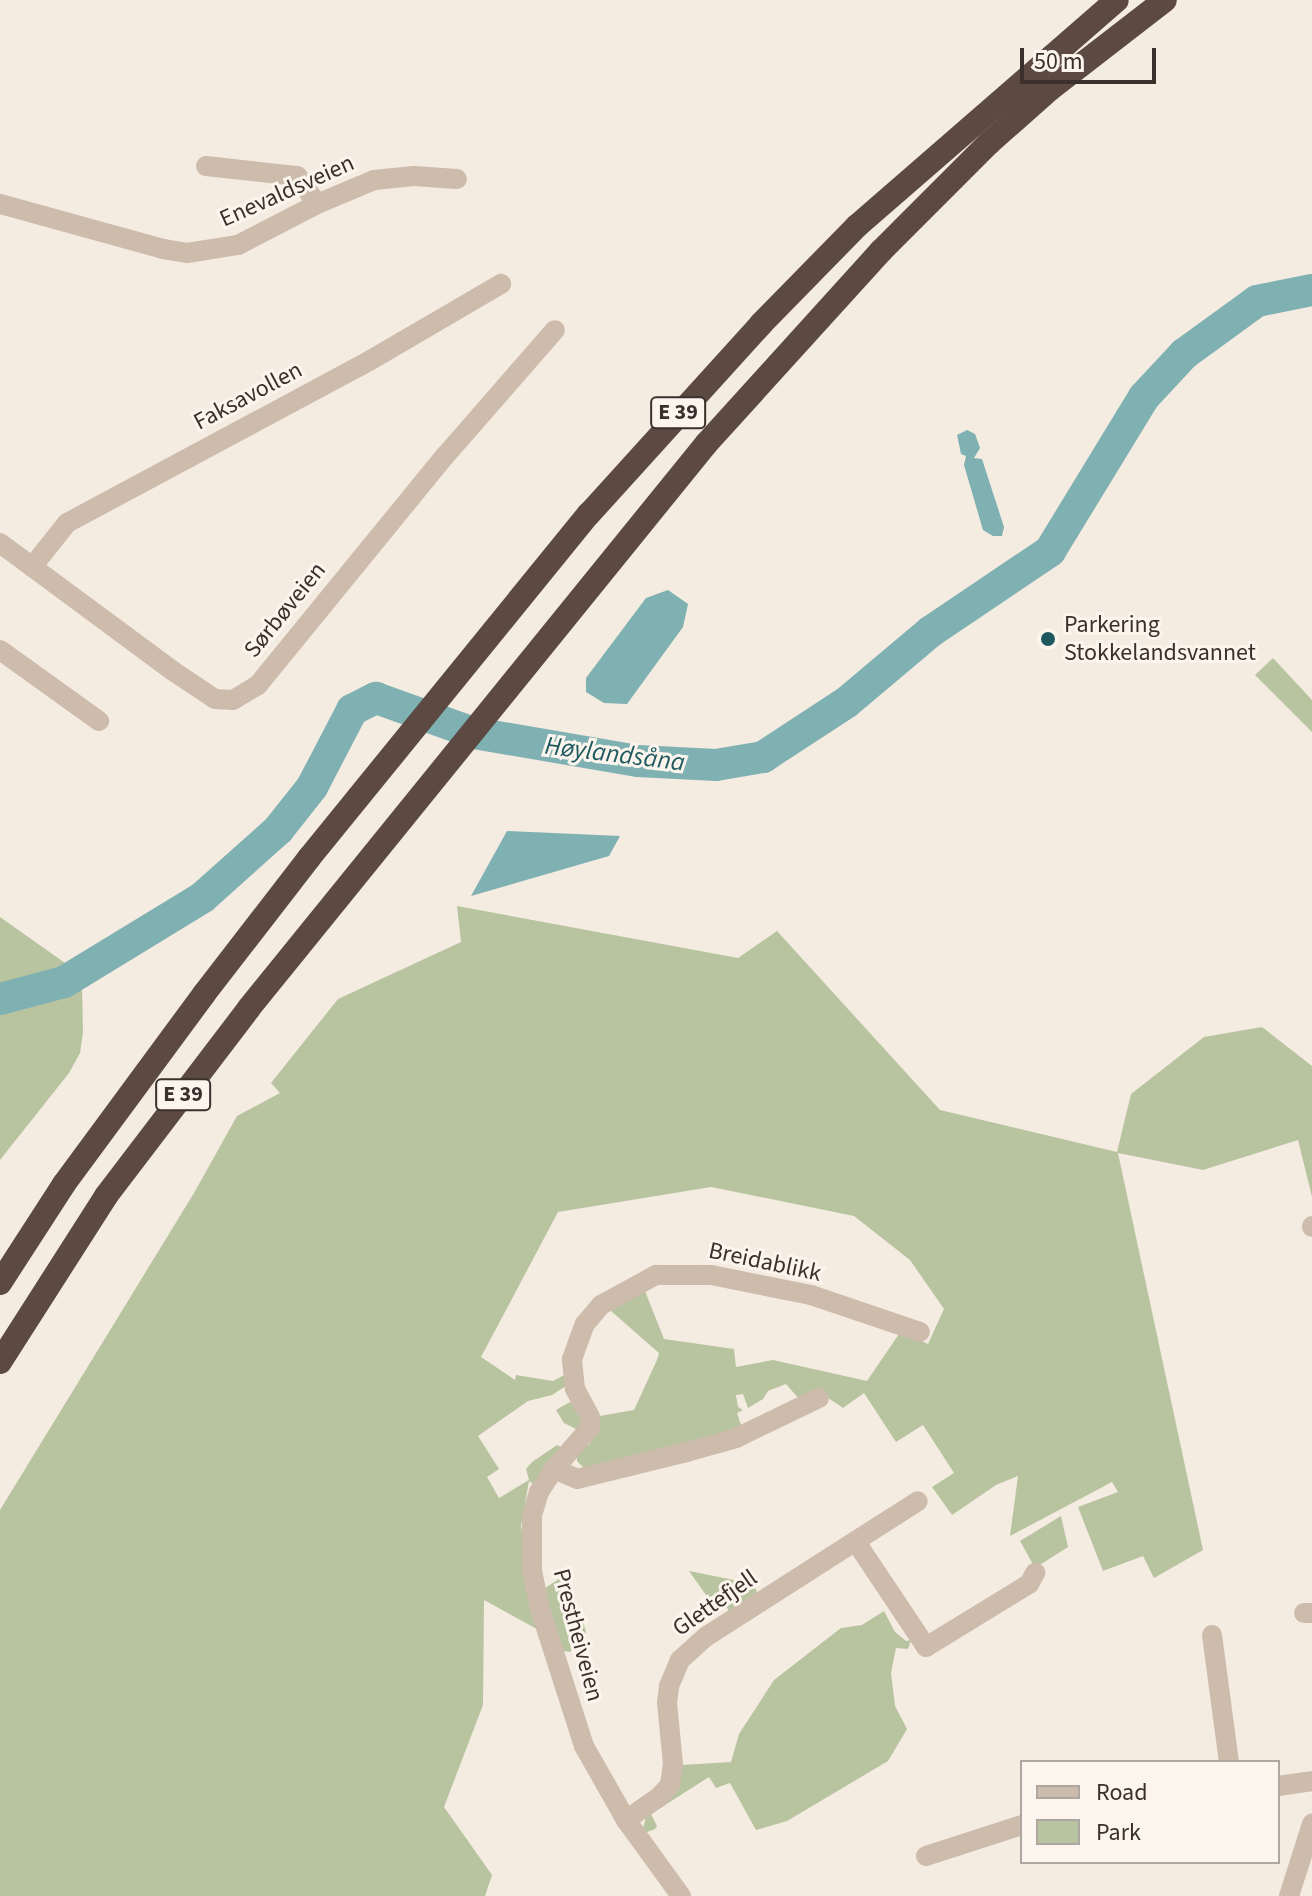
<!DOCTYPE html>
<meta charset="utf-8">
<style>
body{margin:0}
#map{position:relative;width:1312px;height:1896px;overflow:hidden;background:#f4ebe1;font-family:"Source Sans 3",sans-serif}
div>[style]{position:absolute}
.green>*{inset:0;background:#b8c4a0}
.water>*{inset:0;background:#7fb0b2}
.river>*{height:32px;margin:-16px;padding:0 16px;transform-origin:16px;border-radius:16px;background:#7fb0b2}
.street>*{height:20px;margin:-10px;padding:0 10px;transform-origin:10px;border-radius:10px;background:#cdbbac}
.highway>*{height:24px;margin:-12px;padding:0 12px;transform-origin:12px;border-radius:12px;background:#5c4a42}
.dots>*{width:22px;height:22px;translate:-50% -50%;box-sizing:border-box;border:4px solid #fbf5ee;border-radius:50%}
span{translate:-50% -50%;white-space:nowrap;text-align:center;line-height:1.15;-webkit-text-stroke:6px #fbf5ee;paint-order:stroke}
.shield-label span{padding:2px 6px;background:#fbf5ee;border:2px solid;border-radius:6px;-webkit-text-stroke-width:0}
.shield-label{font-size:22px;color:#3b302b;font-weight:700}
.street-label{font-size:24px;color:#3b302b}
.poi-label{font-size:24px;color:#3b302b}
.left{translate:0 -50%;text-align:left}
.water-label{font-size:26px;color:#1f5a5e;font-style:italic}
.legend{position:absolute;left:1020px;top:1760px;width:260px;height:104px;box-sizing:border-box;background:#fbf5ee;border:2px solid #aea6a0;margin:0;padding:10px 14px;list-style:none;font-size:24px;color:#3b302b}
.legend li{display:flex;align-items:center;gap:16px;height:40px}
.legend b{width:40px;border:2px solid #aea6a0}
.scale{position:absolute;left:1020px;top:48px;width:136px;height:36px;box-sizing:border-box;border:4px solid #3b302b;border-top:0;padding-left:10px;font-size:24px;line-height:28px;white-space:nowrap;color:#3b302b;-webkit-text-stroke:6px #fbf5ee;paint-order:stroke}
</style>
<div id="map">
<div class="green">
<i style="clip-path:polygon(1273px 658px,1312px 700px,1312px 732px,1255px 675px)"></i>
<i style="clip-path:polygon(457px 906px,738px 958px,777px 931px,940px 1110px,1117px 1152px,1131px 1094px,1204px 1037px,1262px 1027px,1312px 1066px,1312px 1197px,1298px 1140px,1203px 1170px,1118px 1153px,1203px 1550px,1154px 1578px,1143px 1556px,1103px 1571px,1078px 1507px,1118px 1492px,1112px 1482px,1010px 1536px,1018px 1476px,996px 1485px,952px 1515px,932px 1487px,954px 1473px,923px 1425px,896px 1442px,864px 1393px,843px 1408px,818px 1391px,799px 1399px,786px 1384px,768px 1391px,763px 1399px,748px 1408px,743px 1394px,736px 1395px,738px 1407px,743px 1410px,737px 1413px,742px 1428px,585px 1469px,577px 1461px,577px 1453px,590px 1444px,600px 1416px,634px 1410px,657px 1360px,659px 1353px,611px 1311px,643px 1286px,664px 1339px,734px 1349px,736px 1367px,773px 1360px,867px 1381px,901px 1331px,928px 1344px,944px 1309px,910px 1260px,854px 1216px,711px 1187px,558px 1212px,481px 1357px,515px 1380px,516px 1375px,553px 1381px,566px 1374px,566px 1386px,552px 1395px,528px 1401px,478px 1436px,499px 1469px,487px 1477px,499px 1498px,529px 1480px,526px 1469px,532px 1462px,557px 1445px,563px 1448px,533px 1484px,529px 1481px,521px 1526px,537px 1629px,484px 1600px,483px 1705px,444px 1807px,492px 1875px,485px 1896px,0 1896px,0 1510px,194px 1193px,237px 1116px,280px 1093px,271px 1083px,338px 999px,461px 942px)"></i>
<i style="clip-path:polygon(0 917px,65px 963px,82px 987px,83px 1032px,80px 1053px,69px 1073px,0 1160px)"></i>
<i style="clip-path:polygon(570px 1402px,582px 1413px,580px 1431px,564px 1423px,556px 1410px)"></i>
<i style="clip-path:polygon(1061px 1516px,1068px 1547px,1035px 1568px,1020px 1541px)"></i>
<i style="clip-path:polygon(689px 1571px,734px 1580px,756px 1589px,757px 1594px,730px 1612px,719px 1597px,711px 1602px)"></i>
<i style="clip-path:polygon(559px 1579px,581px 1615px,586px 1632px,582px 1647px,569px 1652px,560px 1650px,544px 1596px,545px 1588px)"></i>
<i style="clip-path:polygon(884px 1611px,895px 1632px,906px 1641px,911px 1640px,908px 1649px,896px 1648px,891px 1673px,895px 1706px,907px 1729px,888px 1761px,787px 1821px,756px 1830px,730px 1783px,716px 1788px,709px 1777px,651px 1814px,657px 1826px,655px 1829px,647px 1832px,643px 1829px,646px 1816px,682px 1765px,731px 1762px,739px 1734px,774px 1680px,841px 1628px,862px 1625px)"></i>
</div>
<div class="water">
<i style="clip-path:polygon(967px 430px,975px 434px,980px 448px,974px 458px,982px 459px,1004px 527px,1002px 536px,993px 536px,983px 530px,964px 465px,966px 456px,961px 454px,957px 435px)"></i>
<i style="clip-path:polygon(668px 590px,688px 604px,683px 627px,627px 704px,604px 703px,586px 692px,586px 678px,646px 598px)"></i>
<i style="clip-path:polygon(507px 831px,620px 836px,609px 856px,471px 896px)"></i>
</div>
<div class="river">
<i style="left:0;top:999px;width:66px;rotate:-14.9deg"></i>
<i style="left:64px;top:982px;width:163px;rotate:-31.4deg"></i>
<i style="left:203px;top:897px;width:101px;rotate:-41.8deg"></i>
<i style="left:278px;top:830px;width:55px;rotate:-51.7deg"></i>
<i style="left:312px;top:787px;width:87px;rotate:-62.5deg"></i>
<i style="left:352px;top:710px;width:27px;rotate:-27deg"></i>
<i style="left:376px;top:698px;width:104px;rotate:19.7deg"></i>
<i style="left:474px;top:733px;width:166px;rotate:9.7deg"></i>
<i style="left:638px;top:761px;width:78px;rotate:2.9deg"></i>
<i style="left:716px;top:765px;width:48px;rotate:-9.7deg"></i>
<i style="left:763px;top:757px;width:100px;rotate:-33.2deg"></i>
<i style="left:847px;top:702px;width:109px;rotate:-40.1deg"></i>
<i style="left:930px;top:632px;width:145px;rotate:-34deg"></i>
<i style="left:1050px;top:551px;width:180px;rotate:-58.6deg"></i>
<i style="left:1144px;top:397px;width:59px;rotate:-47.1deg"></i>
<i style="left:1184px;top:354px;width:90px;rotate:-36deg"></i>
<i style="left:1257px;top:301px;width:56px;rotate:-11.3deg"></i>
</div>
<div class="street">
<i style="left:206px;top:166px;width:92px;rotate:6.3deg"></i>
<i style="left:297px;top:176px;width:34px;rotate:54deg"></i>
<i style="left:0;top:204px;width:169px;rotate:15.4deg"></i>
<i style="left:163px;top:249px;width:24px;rotate:9deg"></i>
<i style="left:187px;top:253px;width:52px;rotate:-8.9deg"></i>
<i style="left:238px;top:245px;width:89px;rotate:-27.4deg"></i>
<i style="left:317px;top:204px;width:62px;rotate:-22.8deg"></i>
<i style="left:374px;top:180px;width:40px;rotate:-5.7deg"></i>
<i style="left:414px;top:176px;width:43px;rotate:4deg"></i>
<i style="left:0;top:543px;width:215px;rotate:36.5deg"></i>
<i style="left:173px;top:671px;width:50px;rotate:33.7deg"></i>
<i style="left:215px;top:699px;width:18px;rotate:3deg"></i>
<i style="left:233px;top:700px;width:29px;rotate:-31deg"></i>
<i style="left:258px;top:685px;width:296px;rotate:-50.8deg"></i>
<i style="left:445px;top:456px;width:167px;rotate:-48.9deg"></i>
<i style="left:32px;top:567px;width:56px;rotate:-51.5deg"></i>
<i style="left:67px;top:523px;width:343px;rotate:-28.2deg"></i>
<i style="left:369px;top:361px;width:153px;rotate:-30.3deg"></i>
<i style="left:0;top:650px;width:122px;rotate:35.6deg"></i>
<i style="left:1312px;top:1226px;width:1px;rotate:90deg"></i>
<i style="left:554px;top:1469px;width:55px;rotate:-48.7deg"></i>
<i style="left:590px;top:1428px;width:11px;rotate:-90deg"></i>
<i style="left:590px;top:1417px;width:32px;rotate:-118deg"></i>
<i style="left:575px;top:1389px;width:30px;rotate:-96deg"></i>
<i style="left:572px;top:1359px;width:37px;rotate:-70deg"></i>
<i style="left:585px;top:1324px;width:25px;rotate:-50deg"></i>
<i style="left:601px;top:1305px;width:63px;rotate:-28.6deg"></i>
<i style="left:656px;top:1275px;width:55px"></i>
<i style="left:711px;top:1275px;width:102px;rotate:11.3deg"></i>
<i style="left:811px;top:1295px;width:115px;rotate:18.7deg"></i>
<i style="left:856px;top:1542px;width:126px;rotate:56.3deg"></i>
<i style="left:926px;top:1647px;width:121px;rotate:-31.5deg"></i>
<i style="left:1029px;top:1584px;width:13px;rotate:-61deg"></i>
<i style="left:1304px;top:1613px;width:8px"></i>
<i style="left:1212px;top:1635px;width:128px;rotate:82.4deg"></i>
<i style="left:1278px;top:1786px;width:34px;rotate:-8deg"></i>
<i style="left:626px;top:1820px;width:39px;rotate:-35deg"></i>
<i style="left:658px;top:1798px;width:18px;rotate:-47deg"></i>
<i style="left:670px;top:1785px;width:21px;rotate:-82deg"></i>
<i style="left:673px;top:1764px;width:61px;rotate:-95.6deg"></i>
<i style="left:667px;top:1703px;width:17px;rotate:-83deg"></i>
<i style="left:669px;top:1686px;width:28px;rotate:-67deg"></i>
<i style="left:680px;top:1660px;width:36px;rotate:-42deg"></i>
<i style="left:707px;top:1636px;width:250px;rotate:-32.6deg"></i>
<i style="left:926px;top:1856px;width:101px;rotate:-17.9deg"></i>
<i style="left:681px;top:1896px;width:94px;rotate:-125.9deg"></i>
<i style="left:626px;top:1820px;width:85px;rotate:-119.6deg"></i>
<i style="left:584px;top:1746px;width:144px;rotate:-107.8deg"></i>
<i style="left:540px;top:1609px;width:40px;rotate:-102deg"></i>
<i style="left:532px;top:1570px;width:55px;rotate:-90deg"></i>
<i style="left:532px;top:1515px;width:24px;rotate:-73deg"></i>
<i style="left:539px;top:1492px;width:27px;rotate:-57deg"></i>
<i style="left:554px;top:1469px;width:25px;rotate:23deg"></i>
<i style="left:577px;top:1479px;width:113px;rotate:-13.8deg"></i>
<i style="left:687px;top:1452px;width:51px;rotate:-15.9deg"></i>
<i style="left:736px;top:1438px;width:92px;rotate:-25.7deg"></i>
<i style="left:1289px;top:1896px;width:76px;rotate:-72.3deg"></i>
</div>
<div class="highway">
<i style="left:0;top:1283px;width:118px;rotate:-57.1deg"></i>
<i style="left:64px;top:1184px;width:236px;rotate:-53.6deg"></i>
<i style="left:204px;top:994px;width:172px;rotate:-52.3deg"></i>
<i style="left:309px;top:858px;width:444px;rotate:-50.9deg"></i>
<i style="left:589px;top:514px;width:256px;rotate:-47.8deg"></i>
<i style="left:761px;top:324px;width:137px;rotate:-45.6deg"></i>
<i style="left:857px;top:226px;width:344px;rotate:-41deg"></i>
<i style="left:0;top:1362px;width:197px;rotate:-57.4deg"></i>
<i style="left:106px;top:1196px;width:236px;rotate:-52.7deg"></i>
<i style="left:249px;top:1008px;width:726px;rotate:-50.98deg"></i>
<i style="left:706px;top:444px;width:261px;rotate:-47.8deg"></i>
<i style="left:881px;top:251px;width:153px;rotate:-45deg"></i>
<i style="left:989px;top:143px;width:81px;rotate:-41.5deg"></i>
<i style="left:1050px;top:89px;width:145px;rotate:-37.7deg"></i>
</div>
<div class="dots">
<i style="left:1048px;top:639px;background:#1f5a5e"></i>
</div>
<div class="shield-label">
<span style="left:678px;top:413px">E 39</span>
<span style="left:183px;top:1095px">E 39</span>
</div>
<div class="street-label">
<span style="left:287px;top:191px;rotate:-24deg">Enevaldsveien</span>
<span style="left:248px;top:396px;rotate:-28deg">Faksavollen</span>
<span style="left:285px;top:610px;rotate:-51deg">Sørbøveien</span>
<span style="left:765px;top:1262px;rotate:12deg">Breidablikk</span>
<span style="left:715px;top:1603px;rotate:-35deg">Glettefjell</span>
<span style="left:578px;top:1635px;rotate:75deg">Prestheiveien</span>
</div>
<div class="poi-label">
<span class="left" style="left:1064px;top:639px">Parkering<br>Stokkelandsvannet</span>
</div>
<div class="water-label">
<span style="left:615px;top:754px;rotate:7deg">Høylandsåna</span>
</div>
<ul class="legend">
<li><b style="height:10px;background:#cdbbac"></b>Road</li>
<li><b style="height:22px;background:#b8c4a0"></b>Park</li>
</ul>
<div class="scale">50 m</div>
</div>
